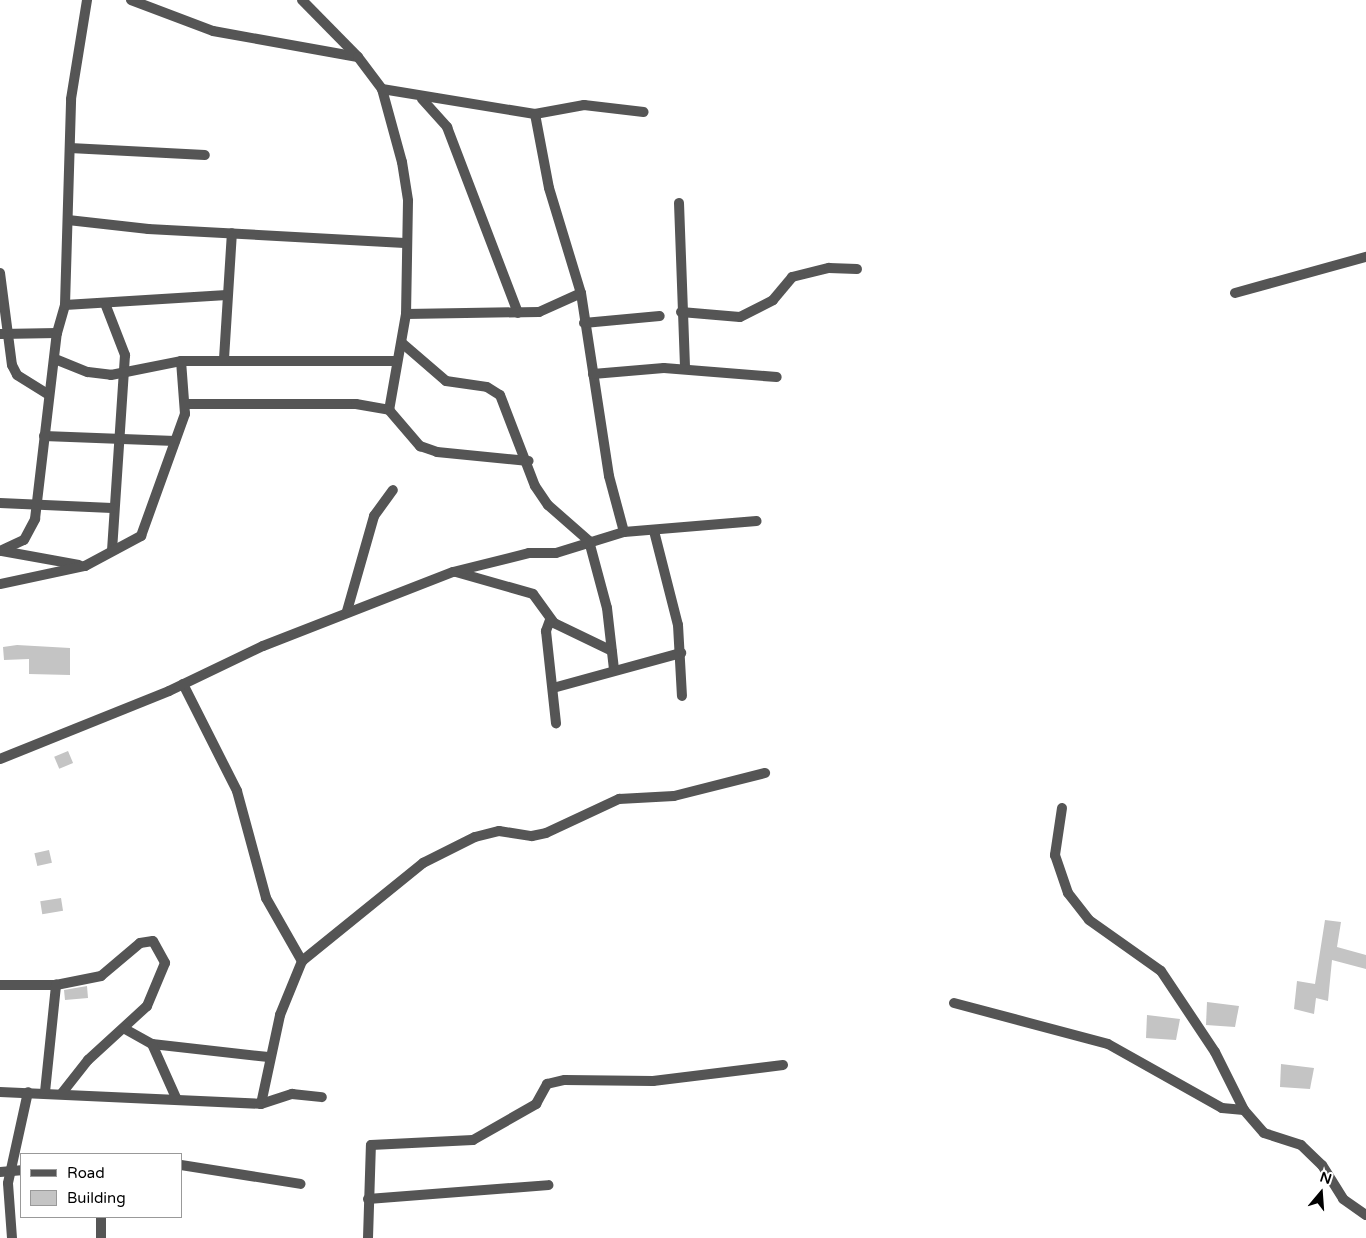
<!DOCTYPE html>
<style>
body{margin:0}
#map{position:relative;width:1366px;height:1238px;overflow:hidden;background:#fff;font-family:"Varela Round",sans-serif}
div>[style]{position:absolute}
.building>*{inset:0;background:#c4c4c4;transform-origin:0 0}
.street>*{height:10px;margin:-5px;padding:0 5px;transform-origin:5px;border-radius:5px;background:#555}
span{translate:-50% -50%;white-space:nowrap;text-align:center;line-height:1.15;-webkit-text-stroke:4px #fff;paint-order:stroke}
.legend{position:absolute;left:20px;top:1153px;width:162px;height:65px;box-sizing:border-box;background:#fff;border:1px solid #999;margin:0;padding:6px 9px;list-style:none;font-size:15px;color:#000}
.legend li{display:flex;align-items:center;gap:10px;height:25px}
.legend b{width:25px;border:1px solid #999}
.north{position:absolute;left:1296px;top:1168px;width:50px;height:50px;-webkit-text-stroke:4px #fff;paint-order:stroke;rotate:18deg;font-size:14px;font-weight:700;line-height:20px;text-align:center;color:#000}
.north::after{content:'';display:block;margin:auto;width:18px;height:22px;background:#000;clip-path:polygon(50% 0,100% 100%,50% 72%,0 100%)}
</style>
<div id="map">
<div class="building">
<i style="clip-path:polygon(17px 645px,70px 648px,70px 675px,29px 674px,29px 659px,4px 660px,3px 647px)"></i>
<i style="left:68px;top:751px;width:13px;height:15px;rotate:67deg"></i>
<i style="left:49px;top:850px;width:13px;height:15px;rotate:77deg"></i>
<i style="left:61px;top:898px;width:13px;height:21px;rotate:81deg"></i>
<i style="clip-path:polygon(1325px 920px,1341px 922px,1337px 947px,1366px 955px,1366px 969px,1332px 960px,1328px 1001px,1316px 998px,1314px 1014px,1294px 1009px,1297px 981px,1315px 984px)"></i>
<i style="clip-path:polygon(87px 986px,88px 998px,65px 1000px,64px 990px)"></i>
<i style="clip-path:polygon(1207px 1002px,1239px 1006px,1235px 1027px,1206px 1025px)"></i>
<i style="clip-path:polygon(1147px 1015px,1180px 1019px,1176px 1040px,1146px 1038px)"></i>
<i style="clip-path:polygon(1281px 1064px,1314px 1068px,1310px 1089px,1280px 1087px)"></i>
</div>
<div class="street">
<i style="left:131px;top:0;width:88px;rotate:20.7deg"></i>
<i style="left:213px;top:31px;width:147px;rotate:10.2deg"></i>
<i style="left:302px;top:0;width:80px;rotate:45.5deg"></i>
<i style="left:358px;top:57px;width:40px;rotate:53deg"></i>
<i style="left:382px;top:89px;width:76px;rotate:74.7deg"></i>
<i style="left:402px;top:162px;width:39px;rotate:81deg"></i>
<i style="left:408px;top:201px;width:113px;rotate:91deg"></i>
<i style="left:406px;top:314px;width:97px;rotate:100deg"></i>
<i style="left:382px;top:89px;width:155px;rotate:9.3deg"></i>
<i style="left:535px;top:114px;width:50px;rotate:-10.4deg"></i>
<i style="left:584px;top:105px;width:60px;rotate:6.7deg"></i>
<i style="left:422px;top:99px;width:38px;rotate:48deg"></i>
<i style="left:447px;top:127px;width:199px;rotate:69.1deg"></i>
<i style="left:535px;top:114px;width:75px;rotate:79.3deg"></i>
<i style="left:549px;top:188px;width:110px;rotate:73.1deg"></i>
<i style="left:581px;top:293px;width:185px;rotate:81.3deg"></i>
<i style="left:609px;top:476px;width:58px;rotate:75deg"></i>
<i style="left:70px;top:148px;width:135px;rotate:3deg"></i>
<i style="left:679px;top:203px;width:166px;rotate:87.9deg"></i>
<i style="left:68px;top:220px;width:81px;rotate:6.4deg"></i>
<i style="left:148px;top:229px;width:257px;rotate:3.1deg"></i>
<i style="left:0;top:273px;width:93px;rotate:82.6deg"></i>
<i style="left:12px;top:365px;width:11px;rotate:63deg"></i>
<i style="left:17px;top:375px;width:36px;rotate:32deg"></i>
<i style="left:1235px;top:293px;width:136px;rotate:-15.4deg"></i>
<i style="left:65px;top:305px;width:162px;rotate:-3.5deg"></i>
<i style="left:106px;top:306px;width:53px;rotate:68.8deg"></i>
<i style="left:125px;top:355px;width:195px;rotate:93.8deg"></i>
<i style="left:681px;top:312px;width:59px;rotate:4.8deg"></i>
<i style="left:740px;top:317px;width:37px;rotate:-27deg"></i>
<i style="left:773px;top:300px;width:30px;rotate:-50deg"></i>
<i style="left:792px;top:277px;width:38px;rotate:-14deg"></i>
<i style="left:829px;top:268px;width:28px;rotate:2deg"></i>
<i style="left:406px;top:314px;width:133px;rotate:-0.9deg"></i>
<i style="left:539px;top:312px;width:46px;rotate:-24.3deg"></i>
<i style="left:584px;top:323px;width:76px;rotate:-5.3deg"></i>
<i style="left:1px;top:334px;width:56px;rotate:-1deg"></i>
<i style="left:402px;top:343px;width:58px;rotate:40.8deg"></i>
<i style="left:446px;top:381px;width:41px;rotate:8.3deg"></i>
<i style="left:487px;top:387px;width:15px;rotate:32deg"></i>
<i style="left:500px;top:395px;width:97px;rotate:69deg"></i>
<i style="left:535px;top:486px;width:23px;rotate:56deg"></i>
<i style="left:548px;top:505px;width:55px;rotate:41.3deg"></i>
<i style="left:589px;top:541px;width:69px;rotate:75deg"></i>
<i style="left:607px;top:608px;width:61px;rotate:83.5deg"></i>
<i style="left:55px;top:359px;width:35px;rotate:22deg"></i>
<i style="left:88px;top:372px;width:23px;rotate:7deg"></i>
<i style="left:111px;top:375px;width:71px;rotate:-11.3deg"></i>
<i style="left:181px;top:361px;width:215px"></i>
<i style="left:224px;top:359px;width:126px;rotate:-86.4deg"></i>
<i style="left:593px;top:374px;width:71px;rotate:-4.8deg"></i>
<i style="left:664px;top:368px;width:113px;rotate:4.6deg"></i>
<i style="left:186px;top:404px;width:170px"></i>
<i style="left:356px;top:404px;width:34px;rotate:10deg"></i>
<i style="left:389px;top:410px;width:48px;rotate:49.3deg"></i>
<i style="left:420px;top:446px;width:18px;rotate:19deg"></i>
<i style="left:437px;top:452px;width:92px;rotate:5.6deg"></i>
<i style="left:44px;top:436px;width:131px;rotate:2.2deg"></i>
<i style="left:0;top:503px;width:112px;rotate:2.6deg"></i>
<i style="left:654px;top:531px;width:97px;rotate:75.7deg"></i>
<i style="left:678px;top:625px;width:71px;rotate:86.8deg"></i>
<i style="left:0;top:551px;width:26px;rotate:-25deg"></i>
<i style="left:24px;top:540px;width:24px;rotate:-62deg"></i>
<i style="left:35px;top:519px;width:187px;rotate:-83.3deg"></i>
<i style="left:57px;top:333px;width:29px;rotate:-74deg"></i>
<i style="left:65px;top:305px;width:206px;rotate:-88.3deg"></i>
<i style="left:71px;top:99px;width:100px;rotate:-80.8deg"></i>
<i style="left:2px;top:551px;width:78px;rotate:10.3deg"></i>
<i style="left:456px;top:572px;width:80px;rotate:15.9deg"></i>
<i style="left:533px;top:594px;width:36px;rotate:54deg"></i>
<i style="left:554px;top:623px;width:64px;rotate:25.8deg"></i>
<i style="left:0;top:584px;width:87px;rotate:-12deg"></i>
<i style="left:85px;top:566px;width:64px;rotate:-28.2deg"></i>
<i style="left:141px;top:536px;width:130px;rotate:-70.2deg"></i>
<i style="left:185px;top:414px;width:53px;rotate:-94.3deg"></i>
<i style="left:347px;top:611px;width:99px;rotate:-74.1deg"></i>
<i style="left:374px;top:516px;width:32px;rotate:-54deg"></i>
<i style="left:550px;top:620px;width:12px;rotate:110deg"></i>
<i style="left:546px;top:631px;width:93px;rotate:83.8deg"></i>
<i style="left:183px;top:684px;width:120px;rotate:63.2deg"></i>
<i style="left:237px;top:791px;width:111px;rotate:74.8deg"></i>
<i style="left:266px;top:898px;width:73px;rotate:60.3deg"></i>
<i style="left:553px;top:688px;width:133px;rotate:-15.3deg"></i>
<i style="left:0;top:759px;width:182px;rotate:-21.9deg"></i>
<i style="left:169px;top:691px;width:104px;rotate:-25.6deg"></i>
<i style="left:263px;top:646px;width:204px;rotate:-21.3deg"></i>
<i style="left:453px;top:572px;width:78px;rotate:-14deg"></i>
<i style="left:529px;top:553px;width:27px"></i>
<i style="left:556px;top:553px;width:71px;rotate:-17.2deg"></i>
<i style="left:624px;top:532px;width:133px;rotate:-4.7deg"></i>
<i style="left:1062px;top:808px;width:48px;rotate:98.5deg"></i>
<i style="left:1055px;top:855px;width:40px;rotate:71.1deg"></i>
<i style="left:1068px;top:893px;width:34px;rotate:52deg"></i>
<i style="left:1089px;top:920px;width:88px;rotate:35.3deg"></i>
<i style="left:1161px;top:971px;width:97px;rotate:56.3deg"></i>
<i style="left:1215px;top:1052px;width:65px;rotate:63.4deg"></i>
<i style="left:1244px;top:1110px;width:30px;rotate:49deg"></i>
<i style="left:1264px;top:1133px;width:39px;rotate:18deg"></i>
<i style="left:1301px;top:1145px;width:29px;rotate:44deg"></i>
<i style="left:1322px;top:1165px;width:40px;rotate:58deg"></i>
<i style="left:1343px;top:1199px;width:28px;rotate:35deg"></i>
<i style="left:0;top:985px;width:56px"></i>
<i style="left:56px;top:985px;width:46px;rotate:-11.3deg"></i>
<i style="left:101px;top:976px;width:51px;rotate:-40.2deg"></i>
<i style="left:140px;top:943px;width:13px;rotate:-9deg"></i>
<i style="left:153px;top:941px;width:25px;rotate:61deg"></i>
<i style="left:165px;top:963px;width:47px;rotate:112.7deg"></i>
<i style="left:147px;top:1006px;width:80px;rotate:137.5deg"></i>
<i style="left:88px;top:1060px;width:42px;rotate:128.2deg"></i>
<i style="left:954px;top:1003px;width:159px;rotate:14.9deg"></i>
<i style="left:1108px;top:1044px;width:131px;rotate:29.3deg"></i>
<i style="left:1222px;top:1108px;width:22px;rotate:5deg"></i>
<i style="left:125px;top:1029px;width:31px;rotate:29deg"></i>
<i style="left:152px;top:1044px;width:117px;rotate:6.4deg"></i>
<i style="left:152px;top:1044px;width:61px;rotate:65.9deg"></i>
<i style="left:0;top:1092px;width:261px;rotate:2.6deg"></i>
<i style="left:261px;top:1104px;width:33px;rotate:-18deg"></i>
<i style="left:292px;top:1094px;width:30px;rotate:6deg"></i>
<i style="left:45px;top:1092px;width:108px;rotate:-84.1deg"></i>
<i style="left:261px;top:1104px;width:91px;rotate:-77.9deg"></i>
<i style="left:280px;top:1015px;width:58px;rotate:-67.8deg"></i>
<i style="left:302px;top:961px;width:156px;rotate:-39deg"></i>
<i style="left:423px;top:863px;width:58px;rotate:-26.6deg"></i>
<i style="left:475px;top:837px;width:25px;rotate:-14deg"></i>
<i style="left:499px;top:831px;width:33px;rotate:9deg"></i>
<i style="left:532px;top:836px;width:14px;rotate:-12deg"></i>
<i style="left:546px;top:833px;width:81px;rotate:-25deg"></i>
<i style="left:619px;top:799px;width:55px;rotate:-3.1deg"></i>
<i style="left:674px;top:796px;width:94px;rotate:-14.2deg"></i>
<i style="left:181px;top:1165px;width:121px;rotate:9deg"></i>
<i style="left:0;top:1172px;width:21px;rotate:-5deg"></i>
<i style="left:368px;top:1199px;width:181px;rotate:-4.4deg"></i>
<i style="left:12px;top:1238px;width:55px;rotate:-94.2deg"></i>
<i style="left:8px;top:1183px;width:93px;rotate:-77.6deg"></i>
<i style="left:101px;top:1238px;width:21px;rotate:-90deg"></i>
<i style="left:368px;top:1238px;width:93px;rotate:-88.2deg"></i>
<i style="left:371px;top:1145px;width:102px;rotate:-2.8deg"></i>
<i style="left:473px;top:1140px;width:73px;rotate:-29.7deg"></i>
<i style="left:536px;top:1104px;width:23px;rotate:-61deg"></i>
<i style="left:547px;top:1084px;width:18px;rotate:-13deg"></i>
<i style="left:565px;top:1080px;width:88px;rotate:0.7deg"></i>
<i style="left:653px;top:1081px;width:131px;rotate:-7deg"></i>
</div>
<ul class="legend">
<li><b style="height:6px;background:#555"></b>Road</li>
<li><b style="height:14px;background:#c4c4c4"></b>Building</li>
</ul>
<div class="north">N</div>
</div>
